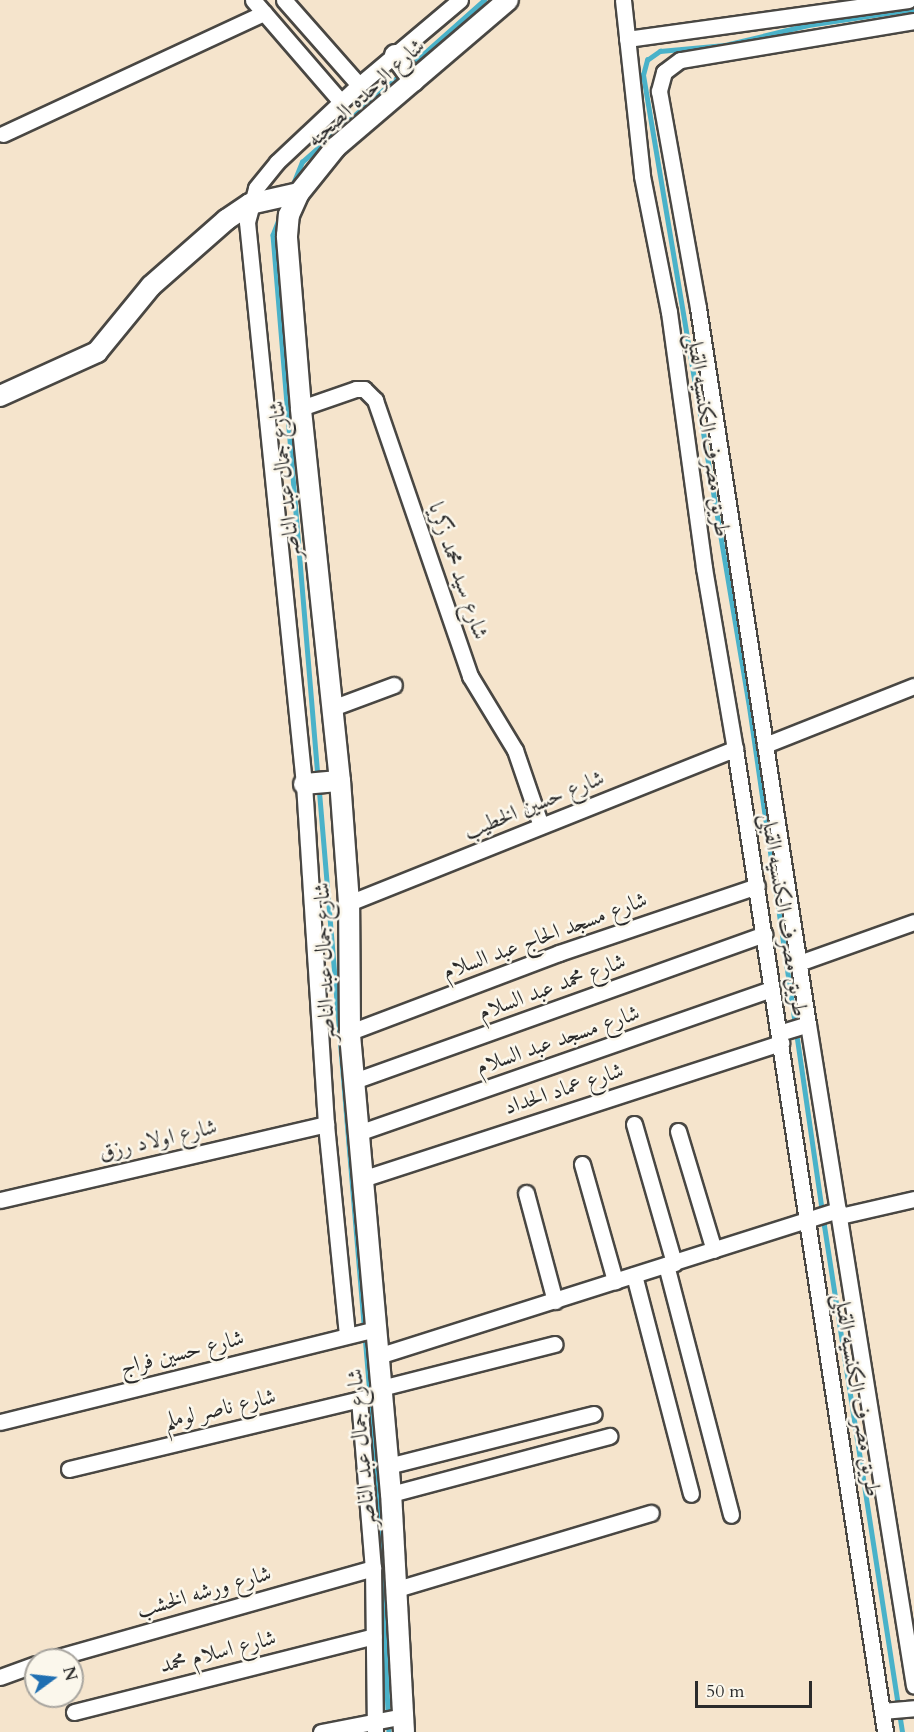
<!DOCTYPE html>
<meta charset="utf-8">
<style>
body{margin:0}
#map{position:relative;width:914px;height:1732px;overflow:hidden;background:#f5e4cc;font-family:Cardo,Amiri,serif}
div>[style]{position:absolute}
.stream>*{height:4.5px;margin:-2.25px;padding:0 2.25px;transform-origin:2.25px;border-radius:2.25px;background:#4ab2c9}
.roads{filter:drop-shadow(2px 0 #494743) drop-shadow(-2px 0 #494743) drop-shadow(0 2px #494743) drop-shadow(0 -2px #494743)}
.minor>*{height:15px;margin:-7.5px;padding:0 7.5px;transform-origin:7.5px;border-radius:7.5px;background:#fff}
.tertiary>*{height:20px;margin:-10px;padding:0 10px;transform-origin:10px;border-radius:10px;background:#fff}
span{translate:-50% -50%;white-space:nowrap;text-align:center;line-height:1.15;-webkit-text-stroke:5px #fbf7ec;paint-order:stroke}
.street-label{font-size:22px;color:#2b2b2b}
.north{position:absolute;left:24px;top:1648px;width:60px;height:60px;box-sizing:border-box;background:#fbf7ec;border:2px solid #a8a59f;border-radius:50%;rotate:75deg;font-size:16px;font-weight:700;line-height:24px;text-align:center;color:#2b2b2b}
.north::after{content:'';display:block;margin:auto;width:21px;height:27px;background:#1f6fb2;clip-path:polygon(50% 0,100% 100%,50% 72%,0 100%)}
.scale{position:absolute;left:695px;top:1681px;width:117px;height:27px;box-sizing:border-box;border:3px solid #2b2b2b;border-top:0;padding-left:8px;font-size:18px;line-height:21px;white-space:nowrap;color:#2b2b2b;-webkit-text-stroke:4px #fbf7ec;paint-order:stroke}
</style>
<div id="map">
<div class="stream">
<i style="left:410px;top:66px;width:99px;rotate:-41.7deg"></i>
<i style="left:291px;top:189px;width:29px;rotate:-68deg"></i>
<i style="left:302px;top:162px;width:132px;rotate:-41.6deg"></i>
<i style="left:280px;top:217px;width:19px;rotate:111deg"></i>
<i style="left:273px;top:235px;width:545px;rotate:85.26deg"></i>
<i style="left:319px;top:786px;width:706px;rotate:85.21deg"></i>
<i style="left:378px;top:1490px;width:242px;rotate:87.4deg"></i>
<i style="left:902px;top:1732px;width:512px;rotate:-98.76deg"></i>
<i style="left:824px;top:1226px;width:524px;rotate:-98.22deg"></i>
<i style="left:749px;top:707px;width:641px;rotate:-99.52deg"></i>
<i style="left:643px;top:75px;width:16px;rotate:-75deg"></i>
<i style="left:647px;top:60px;width:16px;rotate:-35deg"></i>
<i style="left:660px;top:51px;width:65px;rotate:-5.3deg"></i>
<i style="left:725px;top:45px;width:85px;rotate:-13.5deg"></i>
<i style="left:808px;top:25px;width:107px;rotate:-8.6deg"></i>
</div>
<div class="roads">
<div class="minor">
<i style="left:253px;top:0;width:135px;rotate:49.2deg"></i>
<i style="left:284px;top:0;width:113px;rotate:48.6deg"></i>
<i style="left:623px;top:0;width:177px;rotate:83.8deg"></i>
<i style="left:642px;top:176px;width:139px;rotate:78.8deg"></i>
<i style="left:669px;top:312px;width:258px;rotate:82.2deg"></i>
<i style="left:704px;top:568px;width:184px;rotate:80.3deg"></i>
<i style="left:735px;top:749px;width:994px;rotate:81.32deg"></i>
<i style="left:914px;top:21px;width:237px;rotate:170.5deg"></i>
<i style="left:680px;top:60px;width:20px;rotate:143deg"></i>
<i style="left:664px;top:72px;width:20px;rotate:105deg"></i>
<i style="left:659px;top:91px;width:220px;rotate:79.8deg"></i>
<i style="left:698px;top:308px;width:724px;rotate:81.27deg"></i>
<i style="left:808px;top:1024px;width:670px;rotate:80.9deg"></i>
<i style="left:627px;top:39px;width:284px;rotate:-7.9deg"></i>
<i style="left:3px;top:134px;width:288px;rotate:-24.9deg"></i>
<i style="left:301px;top:408px;width:58px;rotate:-19.1deg"></i>
<i style="left:356px;top:389px;width:8px"></i>
<i style="left:364px;top:389px;width:16px;rotate:45deg"></i>
<i style="left:375px;top:400px;width:292px;rotate:71deg"></i>
<i style="left:470px;top:676px;width:87px;rotate:58.7deg"></i>
<i style="left:515px;top:750px;width:80px;rotate:71.1deg"></i>
<i style="left:332px;top:708px;width:66px;rotate:-20.4deg"></i>
<i style="left:765px;top:745px;width:160px;rotate:-21.6deg"></i>
<i style="left:349px;top:903px;width:416px;rotate:-21.8deg"></i>
<i style="left:799px;top:963px;width:122px;rotate:-19.6deg"></i>
<i style="left:350px;top:1032px;width:223px;rotate:-20.7deg"></i>
<i style="left:559px;top:953px;width:209px;rotate:-18.7deg"></i>
<i style="left:779px;top:1033px;width:30px;rotate:-17deg"></i>
<i style="left:354px;top:1081px;width:436px;rotate:-19.7deg"></i>
<i style="left:634px;top:1124px;width:145px;rotate:73.9deg"></i>
<i style="left:678px;top:1131px;width:124px;rotate:73.2deg"></i>
<i style="left:358px;top:1133px;width:438px;rotate:-19.2deg"></i>
<i style="left:582px;top:1164px;width:122px;rotate:74.2deg"></i>
<i style="left:362px;top:1179px;width:441px;rotate:-18deg"></i>
<i style="left:526px;top:1193px;width:112px;rotate:75deg"></i>
<i style="left:0;top:1200px;width:335px;rotate:-13.1deg"></i>
<i style="left:840px;top:1216px;width:76px;rotate:-12.9deg"></i>
<i style="left:666px;top:1265px;width:258px;rotate:75.4deg"></i>
<i style="left:634px;top:1275px;width:226px;rotate:75.4deg"></i>
<i style="left:347px;top:1335px;width:212px;rotate:-95.7deg"></i>
<i style="left:326px;top:1124px;width:341px;rotate:-93.7deg"></i>
<i style="left:304px;top:784px;width:565px;rotate:-95.79deg"></i>
<i style="left:247px;top:222px;width:35px;rotate:-75deg"></i>
<i style="left:256px;top:188px;width:33px;rotate:-51deg"></i>
<i style="left:277px;top:162px;width:112px;rotate:-43.2deg"></i>
<i style="left:359px;top:85px;width:132px;rotate:-40.1deg"></i>
<i style="left:378px;top:1356px;width:483px;rotate:-17.6deg"></i>
<i style="left:381px;top:1388px;width:179px;rotate:-14.2deg"></i>
<i style="left:359px;top:1399px;width:170px;rotate:85.3deg"></i>
<i style="left:373px;top:1568px;width:164px;rotate:89.3deg"></i>
<i style="left:0;top:1422px;width:386px;rotate:-13.9deg"></i>
<i style="left:388px;top:1466px;width:212px;rotate:-14.2deg"></i>
<i style="left:69px;top:1469px;width:322px;rotate:-13.5deg"></i>
<i style="left:391px;top:1494px;width:226px;rotate:-14.9deg"></i>
<i style="left:397px;top:1589px;width:265px;rotate:-16.7deg"></i>
<i style="left:48px;top:1660px;width:338px;rotate:-15.8deg"></i>
<i style="left:0;top:1677px;width:38px;rotate:-20deg"></i>
<i style="left:882px;top:1711px;width:32px;rotate:-5deg"></i>
<i style="left:74px;top:1712px;width:309px;rotate:-14.2deg"></i>
<i style="left:321px;top:1732px;width:85px;rotate:-10.9deg"></i>
</div>
<div class="tertiary">
<i style="left:395px;top:55px;width:32px;rotate:54deg"></i>
<i style="left:0;top:396px;width:107px;rotate:-24.4deg"></i>
<i style="left:97px;top:352px;width:85px;rotate:-50.7deg"></i>
<i style="left:151px;top:286px;width:100px;rotate:-41.3deg"></i>
<i style="left:226px;top:220px;width:29px;rotate:-34deg"></i>
<i style="left:250px;top:204px;width:50px;rotate:-12.7deg"></i>
<i style="left:304px;top:784px;width:36px;rotate:-5deg"></i>
<i style="left:404px;top:1732px;width:238px;rotate:-93.1deg"></i>
<i style="left:391px;top:1494px;width:464px;rotate:-95.1deg"></i>
<i style="left:350px;top:1032px;width:129px;rotate:-90.4deg"></i>
<i style="left:349px;top:903px;width:122px;rotate:-94.2deg"></i>
<i style="left:340px;top:781px;width:375px;rotate:-96deg"></i>
<i style="left:301px;top:408px;width:173px;rotate:-94.7deg"></i>
<i style="left:287px;top:236px;width:21px;rotate:-85deg"></i>
<i style="left:289px;top:215px;width:24px;rotate:-66deg"></i>
<i style="left:299px;top:193px;width:59px;rotate:-51.2deg"></i>
<i style="left:336px;top:147px;width:226px;rotate:-40.5deg"></i>
</div>
</div>
<div class="street-label">
<span style="left:366px;top:93px;rotate:-42deg">شارع الوحده الصحيه</span>
<span style="left:708px;top:435px;rotate:82deg">طريق مصرف الكنسيه القبلى</span>
<span style="left:285px;top:480px;rotate:-96deg">شارع جمال عبد الناصر</span>
<span style="left:458px;top:571px;rotate:71deg">شارع سيد محمد زكريا</span>
<span style="left:534px;top:805px;rotate:-22deg">شارع حسين الخطيب</span>
<span style="left:784px;top:915px;rotate:81deg">طريق مصرف الكنسيه القبلى</span>
<span style="left:545px;top:936px;rotate:-20deg">شارع مسجد الحاج عبد السلام</span>
<span style="left:325px;top:962px;rotate:-92deg">شارع جمال عبد الناصر</span>
<span style="left:552px;top:987px;rotate:-20deg">شارع محمد عبد السلام</span>
<span style="left:558px;top:1040px;rotate:-19deg">شارع مسجد عبد السلام</span>
<span style="left:564px;top:1089px;rotate:-18deg">شارع عماد الحداد</span>
<span style="left:158px;top:1140px;rotate:-13deg">شارع اولاد رزق</span>
<span style="left:182px;top:1353px;rotate:-14deg">شارع حسين فراج</span>
<span style="left:857px;top:1395px;rotate:81deg">طريق مصرف الكنسيه القبلى</span>
<span style="left:220px;top:1409px;rotate:-13deg">شارع ناصر لوملم</span>
<span style="left:362px;top:1448px;rotate:-95deg">شارع جمال عبد الناصر</span>
<span style="left:204px;top:1592px;rotate:-16deg">شارع ورشه الخشب</span>
<span style="left:218px;top:1652px;rotate:-14deg">شارع اسلام محمد</span>
</div>
<div class="north">N</div>
<div class="scale">50 m</div>
</div>
